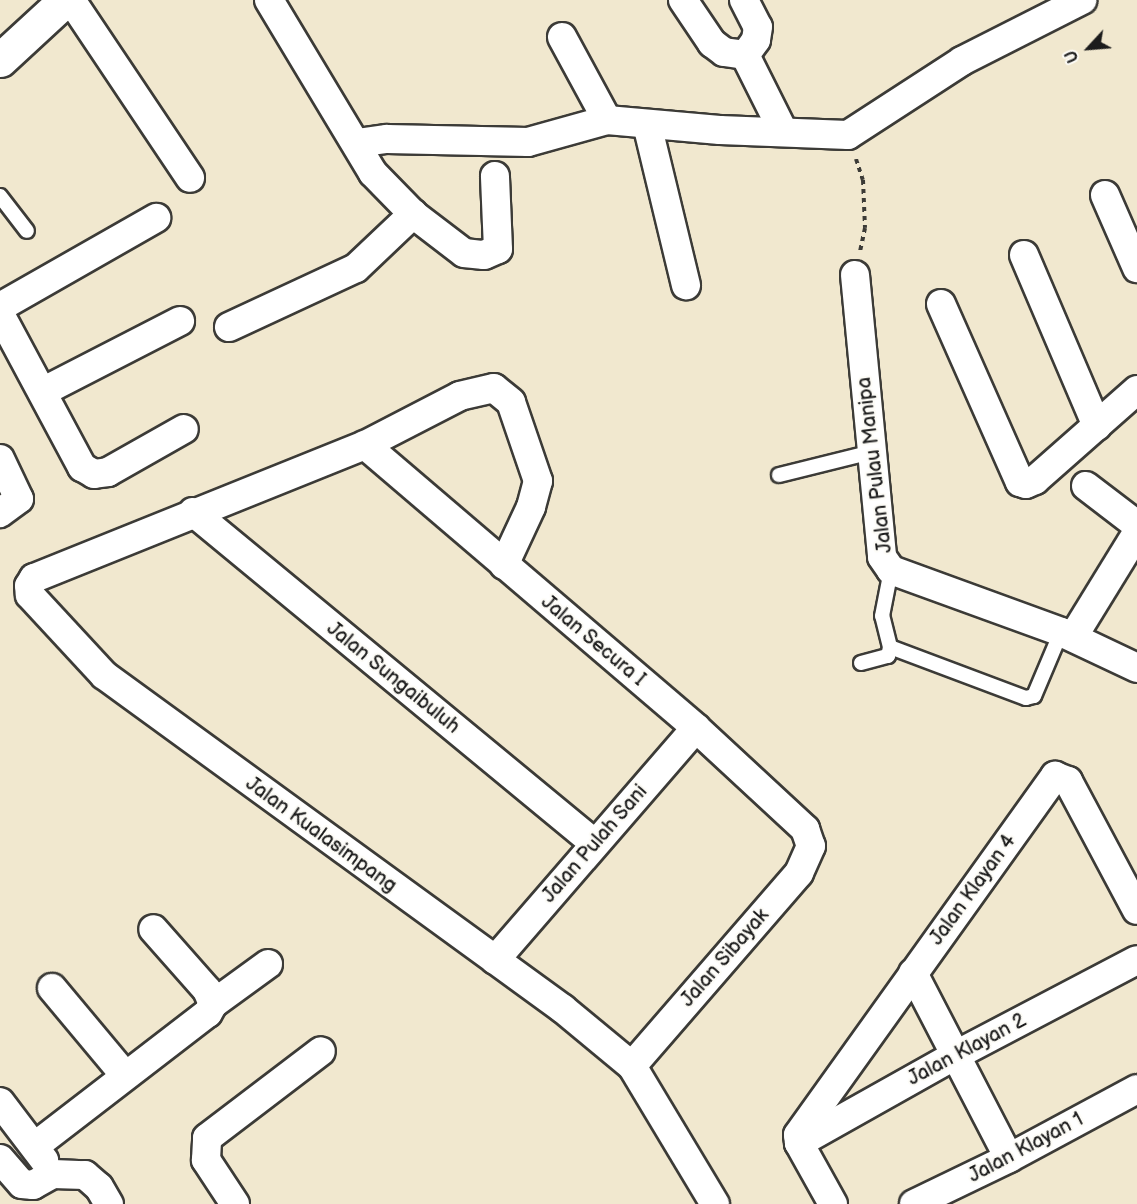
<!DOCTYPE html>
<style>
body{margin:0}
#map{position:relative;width:1137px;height:1204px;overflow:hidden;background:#f1e8cf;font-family:"Balsamiq Sans",sans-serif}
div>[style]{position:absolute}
.path>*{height:4px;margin-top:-2px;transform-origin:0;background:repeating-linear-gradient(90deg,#3c3b37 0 4.5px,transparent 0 9px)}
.roads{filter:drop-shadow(2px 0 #3c3b37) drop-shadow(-2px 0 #3c3b37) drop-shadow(0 2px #3c3b37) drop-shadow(0 -2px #3c3b37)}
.service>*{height:14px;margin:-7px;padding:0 7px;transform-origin:7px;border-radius:7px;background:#fff}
.minor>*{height:28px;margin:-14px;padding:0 14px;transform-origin:14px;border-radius:14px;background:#fff}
.tertiary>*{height:33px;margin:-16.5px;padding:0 16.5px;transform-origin:16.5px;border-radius:16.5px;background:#fff}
span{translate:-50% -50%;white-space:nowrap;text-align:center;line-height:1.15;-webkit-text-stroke:4.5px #fdfcf7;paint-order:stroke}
.street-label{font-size:20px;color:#1c1c1c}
.north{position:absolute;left:1059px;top:18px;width:60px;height:60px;-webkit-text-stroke:4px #fdfcf7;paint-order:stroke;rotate:244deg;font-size:16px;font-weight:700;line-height:24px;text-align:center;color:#1c1c1c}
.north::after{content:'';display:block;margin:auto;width:21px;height:27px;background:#1c1c1c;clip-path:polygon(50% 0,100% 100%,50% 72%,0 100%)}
</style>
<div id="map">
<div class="path">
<i style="left:856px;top:159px;width:22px;rotate:72deg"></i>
<i style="left:863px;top:180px;width:48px;rotate:87.6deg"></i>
<i style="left:865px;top:228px;width:24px;rotate:102deg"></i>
</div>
<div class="roads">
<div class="service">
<i style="left:0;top:196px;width:44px;rotate:52.4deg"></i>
<i style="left:779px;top:475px;width:96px;rotate:-13.9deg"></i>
<i style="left:890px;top:647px;width:145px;rotate:20.6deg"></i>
<i style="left:1026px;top:698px;width:8px;rotate:-14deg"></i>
<i style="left:1034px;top:696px;width:69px;rotate:-67.1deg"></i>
<i style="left:861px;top:663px;width:28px;rotate:-15deg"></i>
<i style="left:888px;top:656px;width:9px;rotate:-77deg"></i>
<i style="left:890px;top:647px;width:32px;rotate:-104deg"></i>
<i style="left:882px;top:616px;width:47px;rotate:-78.9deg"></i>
</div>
<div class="minor">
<i style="left:71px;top:0;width:214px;rotate:56.2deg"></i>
<i style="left:269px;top:0;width:202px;rotate:59deg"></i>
<i style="left:373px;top:173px;width:57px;rotate:45.7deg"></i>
<i style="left:413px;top:214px;width:64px;rotate:37.4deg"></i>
<i style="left:464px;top:253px;width:20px;rotate:6deg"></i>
<i style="left:484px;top:255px;width:15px;rotate:-23deg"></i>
<i style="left:498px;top:249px;width:73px;rotate:-92.4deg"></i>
<i style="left:683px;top:0;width:52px;rotate:56deg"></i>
<i style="left:712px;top:43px;width:15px;rotate:37deg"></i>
<i style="left:724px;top:52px;width:21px;rotate:8deg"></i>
<i style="left:744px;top:0;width:30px;rotate:63deg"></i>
<i style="left:758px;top:27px;width:13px;rotate:99deg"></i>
<i style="left:756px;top:40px;width:19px;rotate:126deg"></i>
<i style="left:745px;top:55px;width:85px;rotate:63.4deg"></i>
<i style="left:562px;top:37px;width:94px;rotate:61.5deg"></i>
<i style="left:647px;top:124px;width:166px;rotate:76.4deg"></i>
<i style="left:357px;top:143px;width:30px;rotate:-8deg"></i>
<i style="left:387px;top:139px;width:141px;rotate:1.2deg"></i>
<i style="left:528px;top:142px;width:82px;rotate:-15.6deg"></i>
<i style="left:607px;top:120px;width:113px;rotate:5.1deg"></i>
<i style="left:720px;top:130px;width:128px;rotate:2.2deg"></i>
<i style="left:848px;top:135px;width:136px;rotate:-33deg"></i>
<i style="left:962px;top:61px;width:135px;rotate:-26.9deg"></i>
<i style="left:1105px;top:195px;width:80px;rotate:66.3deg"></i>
<i style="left:1024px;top:255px;width:186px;rotate:66.9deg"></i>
<i style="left:855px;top:275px;width:283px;rotate:84.5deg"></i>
<i style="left:882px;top:557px;width:16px;rotate:55deg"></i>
<i style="left:891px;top:570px;width:181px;rotate:20deg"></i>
<i style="left:1061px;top:632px;width:84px;rotate:25.3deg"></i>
<i style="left:941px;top:304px;width:195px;rotate:66.1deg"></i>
<i style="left:1020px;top:482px;width:6px;rotate:18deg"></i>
<i style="left:1026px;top:484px;width:10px;rotate:-24deg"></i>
<i style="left:1035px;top:480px;width:136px;rotate:-41.4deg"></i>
<i style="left:0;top:307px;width:180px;rotate:-29.7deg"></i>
<i style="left:0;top:314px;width:174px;rotate:61.8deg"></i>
<i style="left:82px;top:467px;width:14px;rotate:30deg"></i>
<i style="left:94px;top:474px;width:14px;rotate:-8deg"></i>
<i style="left:108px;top:472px;width:87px;rotate:-29.5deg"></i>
<i style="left:229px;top:327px;width:140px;rotate:-24.9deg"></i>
<i style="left:356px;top:268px;width:79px;rotate:-43.5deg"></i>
<i style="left:44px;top:391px;width:153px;rotate:-27.2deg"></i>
<i style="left:365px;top:445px;width:435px;rotate:40.5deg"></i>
<i style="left:696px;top:728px;width:149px;rotate:42.8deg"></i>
<i style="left:805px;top:829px;width:18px;rotate:71deg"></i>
<i style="left:811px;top:846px;width:30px;rotate:114deg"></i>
<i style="left:799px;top:873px;width:255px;rotate:130.9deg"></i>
<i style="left:0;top:459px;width:44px;rotate:64.6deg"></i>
<i style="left:19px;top:499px;width:24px;rotate:144deg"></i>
<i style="left:1086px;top:486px;width:64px;rotate:37.4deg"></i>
<i style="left:193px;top:512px;width:520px;rotate:39.54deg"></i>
<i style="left:504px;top:565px;width:64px;rotate:-65deg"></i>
<i style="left:531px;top:507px;width:27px;rotate:-75deg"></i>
<i style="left:538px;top:481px;width:83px;rotate:-108.9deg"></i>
<i style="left:511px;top:402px;width:22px;rotate:-141deg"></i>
<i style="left:494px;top:388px;width:35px;rotate:167deg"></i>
<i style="left:460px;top:396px;width:107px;rotate:152.7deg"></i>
<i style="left:365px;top:445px;width:357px;rotate:158.1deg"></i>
<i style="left:34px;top:578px;width:9px;rotate:122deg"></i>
<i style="left:29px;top:586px;width:9px;rotate:84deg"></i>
<i style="left:30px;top:595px;width:109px;rotate:47.2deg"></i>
<i style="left:104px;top:675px;width:568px;rotate:36.04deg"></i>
<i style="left:563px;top:1009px;width:89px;rotate:39.6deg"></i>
<i style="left:632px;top:1066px;width:161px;rotate:59deg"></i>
<i style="left:1073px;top:637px;width:122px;rotate:-58.4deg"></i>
<i style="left:495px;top:960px;width:307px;rotate:-49.1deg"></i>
<i style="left:913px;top:973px;width:208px;rotate:62.6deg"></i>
<i style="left:52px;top:988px;width:112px;rotate:50.1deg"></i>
<i style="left:213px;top:1004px;width:68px;rotate:-36deg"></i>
<i style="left:0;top:1102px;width:73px;rotate:52.8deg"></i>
<i style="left:799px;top:1143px;width:180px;rotate:-29.3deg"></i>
<i style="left:956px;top:1055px;width:204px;rotate:-27.7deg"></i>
<i style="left:35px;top:1146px;width:218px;rotate:-37.6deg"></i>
<i style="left:208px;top:1013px;width:10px;rotate:-61deg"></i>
<i style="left:213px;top:1004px;width:15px;rotate:-113deg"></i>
<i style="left:207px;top:990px;width:81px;rotate:-131.5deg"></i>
<i style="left:0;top:1159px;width:33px;rotate:49deg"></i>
<i style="left:22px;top:1184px;width:11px;rotate:5deg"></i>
<i style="left:33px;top:1185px;width:23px;rotate:-29deg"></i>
<i style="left:53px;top:1174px;width:32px;rotate:2deg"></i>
<i style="left:85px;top:1175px;width:18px;rotate:41deg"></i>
<i style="left:99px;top:1187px;width:20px;rotate:60deg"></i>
<i style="left:235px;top:1204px;width:53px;rotate:-123.4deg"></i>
<i style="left:206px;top:1160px;width:22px;rotate:-87deg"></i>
<i style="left:207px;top:1138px;width:143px;rotate:-37.3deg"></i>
<i style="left:833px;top:1204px;width:70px;rotate:-119.1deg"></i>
<i style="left:799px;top:1143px;width:8px;rotate:-97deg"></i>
<i style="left:798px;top:1135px;width:442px;rotate:-54.4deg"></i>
<i style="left:1055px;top:776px;width:14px;rotate:21deg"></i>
<i style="left:1068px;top:781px;width:146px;rotate:61.9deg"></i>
<i style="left:914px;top:1204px;width:106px;rotate:-25.8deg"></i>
<i style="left:1009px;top:1158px;width:145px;rotate:-28.3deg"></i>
</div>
<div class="tertiary">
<i style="left:0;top:60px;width:88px;rotate:-42.7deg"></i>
</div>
</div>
<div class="street-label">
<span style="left:875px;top:465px;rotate:-97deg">Jalan Pulau Manipa</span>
<span style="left:593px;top:641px;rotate:40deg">Jalan Secura I</span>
<span style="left:393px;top:678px;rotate:39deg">Jalan Sungaibuluh</span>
<span style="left:321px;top:835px;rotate:36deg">Jalan Kualasimpang</span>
<span style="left:595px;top:844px;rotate:-49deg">Jalan Pulah Sani</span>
<span style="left:973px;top:890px;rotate:-54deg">Jalan Klayan 4</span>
<span style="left:725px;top:958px;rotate:-49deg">Jalan Sibayak</span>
<span style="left:967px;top:1050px;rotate:-28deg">Jalan Klayan 2</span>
<span style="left:1026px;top:1148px;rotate:-28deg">Jalan Klayan 1</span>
</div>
<div class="north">U</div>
</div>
